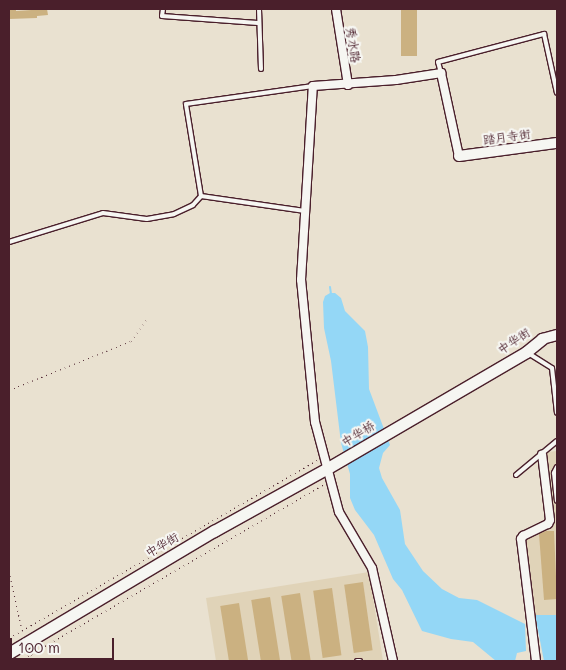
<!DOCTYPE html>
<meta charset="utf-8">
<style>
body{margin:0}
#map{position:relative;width:566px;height:670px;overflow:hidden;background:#e9e1d0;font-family:Mali,"LXGW WenKai TC",sans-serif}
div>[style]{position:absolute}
.built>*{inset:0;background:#e0d3b8}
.water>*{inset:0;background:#94d7f6}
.stream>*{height:2px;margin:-1px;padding:0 1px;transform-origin:1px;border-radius:1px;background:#94d7f6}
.building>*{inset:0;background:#cbb181;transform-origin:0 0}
.path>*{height:1px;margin-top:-0.5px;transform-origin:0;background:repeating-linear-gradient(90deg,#4a1f2b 0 1px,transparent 0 5px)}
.roads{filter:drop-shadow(1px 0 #4a1f2b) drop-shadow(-1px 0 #4a1f2b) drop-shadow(0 1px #4a1f2b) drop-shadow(0 -1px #4a1f2b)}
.service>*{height:4px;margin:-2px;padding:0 2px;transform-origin:2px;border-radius:2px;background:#f6f6f2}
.minor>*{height:8px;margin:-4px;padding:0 4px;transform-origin:4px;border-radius:4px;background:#f6f6f2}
.tertiary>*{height:10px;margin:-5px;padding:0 5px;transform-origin:5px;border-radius:5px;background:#f6f6f2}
.secondary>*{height:11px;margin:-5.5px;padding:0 5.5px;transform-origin:5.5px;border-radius:5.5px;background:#f6f6f2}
span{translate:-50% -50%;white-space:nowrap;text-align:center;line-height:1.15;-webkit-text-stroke:4.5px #f6f6f2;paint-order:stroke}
.street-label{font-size:12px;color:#4a1f2b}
.frame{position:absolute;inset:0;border:10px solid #4a1f2b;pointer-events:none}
.scale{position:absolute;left:10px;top:638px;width:104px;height:22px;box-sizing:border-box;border:2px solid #4a1f2b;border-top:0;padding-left:6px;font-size:15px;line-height:18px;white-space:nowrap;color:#4a1f2b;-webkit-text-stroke:4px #f6f6f2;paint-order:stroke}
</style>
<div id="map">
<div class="built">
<i style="clip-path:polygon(557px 451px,557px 615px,535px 615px,526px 537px,553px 524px,546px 452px)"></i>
<i style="clip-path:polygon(369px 572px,383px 661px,216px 661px,206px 598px)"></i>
</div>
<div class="water">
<i style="clip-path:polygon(330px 293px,335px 293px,341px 298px,345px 311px,365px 331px,368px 347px,369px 389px,390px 445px,383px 453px,379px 468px,382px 478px,400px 510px,405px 544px,423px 571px,442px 589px,459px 598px,477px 600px,525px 624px,526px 651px,517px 653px,515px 661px,496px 661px,473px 642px,451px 639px,422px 631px,402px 590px,393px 579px,374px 535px,355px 510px,350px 498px,350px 474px,341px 443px,331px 361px,324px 328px,323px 302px,325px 296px)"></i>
<i style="clip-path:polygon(535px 615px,557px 615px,557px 660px,544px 661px)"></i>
</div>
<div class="stream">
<i style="left:330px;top:287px;width:7px;rotate:82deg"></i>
</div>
<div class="building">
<i style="clip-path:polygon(9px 9px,16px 9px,16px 11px,47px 9px,48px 15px,37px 16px,37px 18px,9px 19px)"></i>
<i style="left:401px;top:9px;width:16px;height:47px"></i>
<i style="clip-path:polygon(546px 531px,554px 531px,557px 599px,544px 600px,539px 534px)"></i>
<i style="left:363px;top:582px;width:69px;height:19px;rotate:82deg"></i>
<i style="left:332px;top:588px;width:68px;height:19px;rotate:82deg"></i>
<i style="left:300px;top:593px;width:68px;height:19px;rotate:81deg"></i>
<i style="left:270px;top:597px;width:65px;height:19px;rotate:81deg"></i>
<i style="left:239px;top:603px;width:59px;height:19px;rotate:81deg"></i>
</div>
<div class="path">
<i style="left:9px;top:390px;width:131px;rotate:-21.9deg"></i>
<i style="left:131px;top:341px;width:29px;rotate:-54deg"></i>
<i style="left:9px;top:571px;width:60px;rotate:77.6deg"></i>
<i style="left:9px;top:638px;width:356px;rotate:-30deg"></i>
<i style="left:31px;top:655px;width:7px;rotate:63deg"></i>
<i style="left:19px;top:661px;width:353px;rotate:-30.1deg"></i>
</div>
<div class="roads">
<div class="service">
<i style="left:163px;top:9px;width:7px;rotate:98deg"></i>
<i style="left:162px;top:16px;width:96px;rotate:4.2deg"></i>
<i style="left:259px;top:9px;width:60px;rotate:88.1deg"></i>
<i style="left:441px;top:73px;width:11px;rotate:-105deg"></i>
<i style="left:438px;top:62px;width:110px;rotate:-14.8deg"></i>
<i style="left:544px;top:34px;width:60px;rotate:77.6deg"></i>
<i style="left:201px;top:196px;width:105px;rotate:8.2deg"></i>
<i style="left:9px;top:242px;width:98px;rotate:-17.1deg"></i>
<i style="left:103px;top:213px;width:44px;rotate:7.8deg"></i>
<i style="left:147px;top:219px;width:27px;rotate:-10deg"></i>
<i style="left:174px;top:214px;width:21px;rotate:-25deg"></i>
<i style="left:193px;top:205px;width:12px;rotate:-48deg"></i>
<i style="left:201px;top:196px;width:93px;rotate:-99.3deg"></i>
<i style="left:186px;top:104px;width:128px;rotate:-8.1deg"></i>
<i style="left:528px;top:353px;width:28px;rotate:32deg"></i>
<i style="left:552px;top:368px;width:45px;rotate:83.7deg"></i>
<i style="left:557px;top:467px;width:7px;rotate:117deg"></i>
<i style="left:554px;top:473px;width:28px;rotate:84deg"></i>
<i style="left:516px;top:475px;width:53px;rotate:-39.7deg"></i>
<i style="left:357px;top:661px;width:3px"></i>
</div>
<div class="minor">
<i style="left:336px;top:9px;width:77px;rotate:81deg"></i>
<i style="left:393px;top:661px;width:95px;rotate:-102.7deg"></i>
<i style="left:372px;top:568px;width:65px;rotate:-120.5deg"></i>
<i style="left:339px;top:512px;width:93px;rotate:-104.9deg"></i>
<i style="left:315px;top:422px;width:143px;rotate:-95.6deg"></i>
<i style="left:301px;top:280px;width:194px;rotate:-86.5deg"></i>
<i style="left:313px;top:86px;width:83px;rotate:-4.1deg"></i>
<i style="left:396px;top:80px;width:46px;rotate:-8.8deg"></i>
<i style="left:441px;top:73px;width:85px;rotate:77.8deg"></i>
<i style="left:536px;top:661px;width:123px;rotate:-97deg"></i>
<i style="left:521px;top:539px;width:4px;rotate:-56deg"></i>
<i style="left:523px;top:536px;width:28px;rotate:-26deg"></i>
<i style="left:548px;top:524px;width:4px;rotate:-63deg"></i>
<i style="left:550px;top:520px;width:66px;rotate:-96.9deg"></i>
</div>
<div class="tertiary">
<i style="left:459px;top:156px;width:99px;rotate:-7.6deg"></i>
<i style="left:542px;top:339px;width:16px;rotate:-15deg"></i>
</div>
<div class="secondary">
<i style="left:9px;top:653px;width:239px;rotate:-30.8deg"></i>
<i style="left:214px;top:531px;width:128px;rotate:-29deg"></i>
<i style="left:326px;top:469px;width:232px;rotate:-30.3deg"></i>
<i style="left:526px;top:352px;width:21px;rotate:-39deg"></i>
</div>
</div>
<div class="street-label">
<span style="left:353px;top:45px;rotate:81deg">秀水路</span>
<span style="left:507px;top:137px;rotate:-8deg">踏月寺街</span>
<span style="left:514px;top:341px;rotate:-34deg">中华街</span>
<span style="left:358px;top:434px;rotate:-31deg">中华桥</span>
<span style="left:162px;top:545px;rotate:-30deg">中华街</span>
</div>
<div class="frame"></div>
<div class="scale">100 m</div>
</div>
